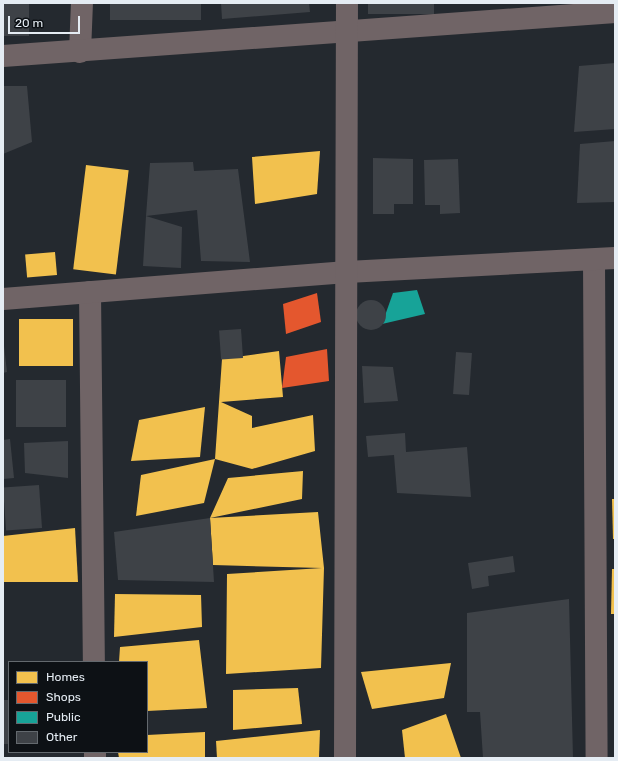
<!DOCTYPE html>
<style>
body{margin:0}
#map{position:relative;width:618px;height:761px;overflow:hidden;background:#24292f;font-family:Rubik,sans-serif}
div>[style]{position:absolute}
.homes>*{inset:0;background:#f2c14e;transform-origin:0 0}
.shops>*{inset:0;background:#e4572e}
.public>*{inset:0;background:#17a398}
.building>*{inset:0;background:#3e4247;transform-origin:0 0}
.round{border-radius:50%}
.minor>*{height:22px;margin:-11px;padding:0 11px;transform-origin:11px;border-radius:11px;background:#706466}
span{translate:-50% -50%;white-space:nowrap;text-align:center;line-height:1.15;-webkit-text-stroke:4px #0d1115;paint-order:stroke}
.frame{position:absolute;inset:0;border:4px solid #e5ecf3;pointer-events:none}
.legend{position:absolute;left:8px;top:661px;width:140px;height:92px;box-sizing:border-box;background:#0d1115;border:1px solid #63696e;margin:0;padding:5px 7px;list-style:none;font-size:12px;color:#e5ecf3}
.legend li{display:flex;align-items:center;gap:8px;height:20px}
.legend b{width:20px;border:1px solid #63696e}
.scale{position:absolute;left:8px;top:16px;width:72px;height:18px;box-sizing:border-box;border:2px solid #e5ecf3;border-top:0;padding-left:5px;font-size:12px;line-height:14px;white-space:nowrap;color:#e5ecf3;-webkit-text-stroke:3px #0d1115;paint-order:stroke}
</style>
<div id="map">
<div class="homes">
<i style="clip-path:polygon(320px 151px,317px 194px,255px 204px,252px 157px)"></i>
<i style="left:86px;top:165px;width:43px;height:105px;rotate:7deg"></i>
<i style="left:55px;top:252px;width:23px;height:30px;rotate:85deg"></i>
<i style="left:73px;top:319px;width:47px;height:54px;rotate:90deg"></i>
<i style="clip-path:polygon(279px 351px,283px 397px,221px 402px,252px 416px,252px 428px,313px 415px,315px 451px,252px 469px,215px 459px,222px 359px)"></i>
<i style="clip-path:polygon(205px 407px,200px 457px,131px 461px,139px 420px)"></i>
<i style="clip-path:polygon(215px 459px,204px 503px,136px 516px,141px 475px)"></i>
<i style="clip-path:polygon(303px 471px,302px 499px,210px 518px,318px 512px,324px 568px,321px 668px,226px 674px,227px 574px,322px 568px,213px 565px,210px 518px,228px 478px)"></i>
<i style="clip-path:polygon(612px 499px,615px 499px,615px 539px,613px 539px)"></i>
<i style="clip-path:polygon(75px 528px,78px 582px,3px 582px,3px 536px)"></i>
<i style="clip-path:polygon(612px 569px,615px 569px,615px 614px,611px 614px)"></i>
<i style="clip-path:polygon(115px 594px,201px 595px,202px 627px,114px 637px)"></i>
<i style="clip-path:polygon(199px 640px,207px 708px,147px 711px,147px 662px,119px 662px,120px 647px)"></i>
<i style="clip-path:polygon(451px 663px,444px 698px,372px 709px,361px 672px)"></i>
<i style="clip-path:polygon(298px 688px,302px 724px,233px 730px,233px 690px)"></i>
<i style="clip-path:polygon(446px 714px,461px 758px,405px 758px,402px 730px)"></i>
<i style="clip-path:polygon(320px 730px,319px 758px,217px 758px,216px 741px)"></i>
<i style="clip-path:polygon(205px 732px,205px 758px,119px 758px,118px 752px,147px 752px,147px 735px)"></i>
</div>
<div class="shops">
<i style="clip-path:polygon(317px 293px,321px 322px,286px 334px,283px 304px)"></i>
<i style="clip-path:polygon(327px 349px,329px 381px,282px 388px,286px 357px)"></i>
</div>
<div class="public">
<i style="clip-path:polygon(417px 290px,425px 314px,382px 324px,393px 293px)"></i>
</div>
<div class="building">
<i style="left:3px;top:3px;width:26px;height:33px"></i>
<i style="left:110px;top:3px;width:91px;height:17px"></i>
<i style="clip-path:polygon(221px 3px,309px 3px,310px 12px,222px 19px)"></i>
<i style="left:368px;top:3px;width:66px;height:11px"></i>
<i style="clip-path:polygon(615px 63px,615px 129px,574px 132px,579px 66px)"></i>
<i style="clip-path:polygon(3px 86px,27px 86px,32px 142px,3px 154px)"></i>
<i style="clip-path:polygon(615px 141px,615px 202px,577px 203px,580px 144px)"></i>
<i style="clip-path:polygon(373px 158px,413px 159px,413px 204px,394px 204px,394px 214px,373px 214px)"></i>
<i style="clip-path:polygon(458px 159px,460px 213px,440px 214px,440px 205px,425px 205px,424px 160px)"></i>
<i style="clip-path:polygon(193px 162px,194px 171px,238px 169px,250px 262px,201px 261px,197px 210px,146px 216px,182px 227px,181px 268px,143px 266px,146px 216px,150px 163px)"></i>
<i class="round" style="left:356px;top:300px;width:30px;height:30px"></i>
<i style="left:241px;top:329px;width:29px;height:22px;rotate:86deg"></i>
<i style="clip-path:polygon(3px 337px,7px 372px,3px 373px)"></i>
<i style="left:456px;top:352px;width:16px;height:42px;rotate:4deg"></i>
<i style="clip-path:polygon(362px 366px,393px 367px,398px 401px,364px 403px)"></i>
<i style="left:66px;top:380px;width:47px;height:50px;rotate:90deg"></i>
<i style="clip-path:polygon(405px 433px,406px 452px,467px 447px,471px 497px,397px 493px,394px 455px,368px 457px,366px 436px)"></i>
<i style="clip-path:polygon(10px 439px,14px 478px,3px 479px,3px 440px)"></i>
<i style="clip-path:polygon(68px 441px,68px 478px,25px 473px,24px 443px)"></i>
<i style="left:39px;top:485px;width:43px;height:36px;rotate:86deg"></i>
<i style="clip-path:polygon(210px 518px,214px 582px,118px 580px,114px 532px)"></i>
<i style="clip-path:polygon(513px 556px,515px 572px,488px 576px,489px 586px,472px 589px,468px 563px)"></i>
<i style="clip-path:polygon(569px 599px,573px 758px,483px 758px,480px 712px,467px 712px,467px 613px)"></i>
<i style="left:3px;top:700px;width:6px;height:44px"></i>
</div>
<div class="minor">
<i style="left:80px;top:52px;width:49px;rotate:-87.7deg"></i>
<i style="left:3px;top:56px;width:614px;rotate:-4.11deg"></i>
<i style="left:594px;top:260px;width:498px;rotate:89.7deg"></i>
<i style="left:90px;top:292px;width:370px;rotate:89.4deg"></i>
<i style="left:3px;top:299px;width:345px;rotate:-4.5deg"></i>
<i style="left:347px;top:272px;width:268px;rotate:-3deg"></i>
<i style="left:95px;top:752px;width:6px;rotate:90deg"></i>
<i style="left:345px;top:758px;width:755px;rotate:-89.85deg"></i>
</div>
<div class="frame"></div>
<ul class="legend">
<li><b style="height:11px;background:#f2c14e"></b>Homes</li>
<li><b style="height:11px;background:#e4572e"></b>Shops</li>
<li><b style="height:11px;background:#17a398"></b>Public</li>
<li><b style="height:11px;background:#3e4247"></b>Other</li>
</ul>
<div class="scale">20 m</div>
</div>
